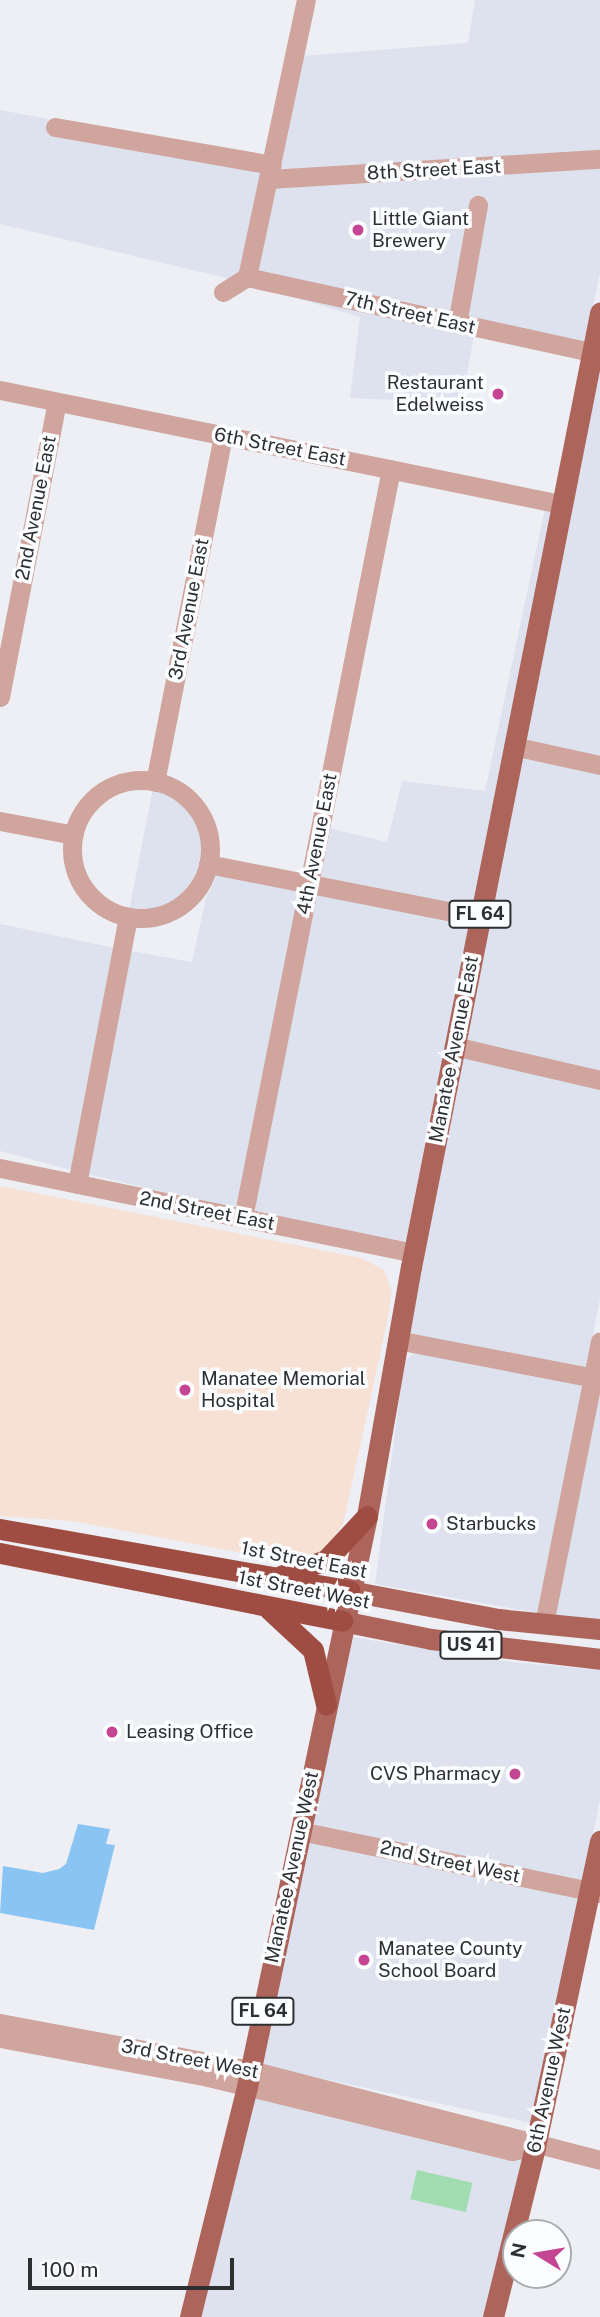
<!DOCTYPE html>
<style>
body{margin:0}
#map{position:relative;width:600px;height:2317px;overflow:hidden;background:#edeff5;font-family:"Public Sans",sans-serif}
div>[style]{position:absolute}
.built>*{inset:0;background:#dee2ee;transform-origin:0 0}
.medical>*{inset:0;background:#f7e1d4}
.green>*{inset:0;background:#a2ddb1;transform-origin:0 0}
.water>*{inset:0;background:#8ac4f3}
.minor>*{height:19px;margin:-9.5px;padding:0 9.5px;transform-origin:9.5px;border-radius:9.5px;background:#cfa59e}
.minor>.ring{margin:-9.5px;padding:0;box-sizing:content-box;background:none;border:19px solid #cfa59e;border-radius:50%}
.major>*{height:21px;margin:-10.5px;padding:0 10.5px;transform-origin:10.5px;border-radius:10.5px;background:#ad655b}
.highway>*{height:21px;margin:-10.5px;padding:0 10.5px;transform-origin:10.5px;border-radius:10.5px;background:#9f4d42}
.dots>*{width:19px;height:19px;translate:-50% -50%;box-sizing:border-box;border:4px solid #fcfdff;border-radius:50%}
span{translate:-50% -50%;white-space:nowrap;text-align:center;line-height:1.15;-webkit-text-stroke:7px #fcfdff;paint-order:stroke}
.shield-label span{padding:2px 5px;background:#fcfdff;border:2px solid;border-radius:5px;-webkit-text-stroke-width:0}
.shield-label{font-size:18px;color:#2e2f31;font-weight:700}
.street-label{font-size:19px;color:#2e2f31}
.poi-label{font-size:19px;color:#2e2f31}
.left{translate:0 -50%;text-align:left}
.right{translate:-100% -50%;text-align:right}
.north{position:absolute;left:502px;top:2219px;width:70px;height:70px;box-sizing:border-box;background:#fcfdff;border:2px solid #aaabad;border-radius:50%;rotate:281deg;font-size:19px;font-weight:700;line-height:28px;text-align:center;color:#2e2f31}
.north::after{content:'';display:block;margin:auto;width:24px;height:32px;background:#c44592;clip-path:polygon(50% 0,100% 100%,50% 72%,0 100%)}
.scale{position:absolute;left:28px;top:2258px;width:206px;height:32px;box-sizing:border-box;border:4px solid #2e2f31;border-top:0;padding-left:9px;font-size:21px;line-height:24px;white-space:nowrap;color:#2e2f31;-webkit-text-stroke:5px #fcfdff;paint-order:stroke}
</style>
<div id="map">
<div class="built">
<i style="clip-path:polygon(475px 0,600px 0,600px 152px,279px 171px,302px 56px,468px 43px)"></i>
<i style="clip-path:polygon(0 110px,49px 119px,47px 132px,263px 171px,240px 272px,230px 279px,0 224px)"></i>
<i style="clip-path:polygon(600px 166px,600px 273px,585px 344px,467px 319px,487px 199px,472px 197px,451px 315px,257px 271px,275px 186px)"></i>
<i style="clip-path:polygon(249px 284px,474px 335px,462px 403px,350px 398px,360px 317px)"></i>
<i style="clip-path:polygon(600px 362px,600px 757px,522px 741px)"></i>
<i style="clip-path:polygon(545px 508px,552px 510px,473px 909px,318px 878px,328px 828px,387px 842px,402px 781px,485px 791px)"></i>
<i style="clip-path:polygon(519px 755px,600px 772px,600px 1073px,463px 1041px)"></i>
<i style="clip-path:polygon(153px 788px,174px 795px,192px 813px,202px 838px,201px 865px,190px 888px,175px 901px,149px 911px,129px 911px)"></i>
<i style="clip-path:polygon(218px 873px,300px 889px,236px 1209px,87px 1174px,131px 951px,192px 962px,206px 898px)"></i>
<i style="left:316px;top:892px;width:157px;height:326px;rotate:11deg"></i>
<i style="clip-path:polygon(0 924px,115px 948px,71px 1170px,0 1151px)"></i>
<i style="clip-path:polygon(461px 1055px,600px 1087px,600px 1299px,586px 1370px,406px 1335px)"></i>
<i style="clip-path:polygon(415px 1351px,583px 1384px,538px 1613px,375px 1584px,402px 1379px,407px 1359px)"></i>
<i style="clip-path:polygon(600px 1387px,600px 1620px,554px 1615px)"></i>
<i style="clip-path:polygon(351px 1637px,512px 1662px,600px 1670px,600px 1800px,583px 1883px,309px 1826px)"></i>
<i style="left:306px;top:1840px;width:281px;height:230px;rotate:12deg"></i>
<i style="clip-path:polygon(253px 2095px,525px 2156px,485px 2317px,198px 2317px)"></i>
</div>
<div class="medical">
<i style="clip-path:polygon(0 1186px,361px 1258px,384px 1270px,392px 1291px,386px 1327px,343px 1524px,325px 1550px,298px 1561px,283px 1561px,73px 1521px,0 1516px)"></i>
</div>
<div class="green">
<i style="left:417px;top:2170px;width:57px;height:30px;rotate:13deg"></i>
</div>
<div class="water">
<i style="clip-path:polygon(78px 1824px,110px 1829px,106px 1844px,115px 1845px,94px 1930px,0 1913px,3px 1866px,43px 1873px,59px 1869px,66px 1864px)"></i>
</div>
<div class="minor">
<i style="left:55px;top:127px;width:220px;rotate:9.9deg"></i>
<i style="left:269px;top:179px;width:332px;rotate:-3.5deg"></i>
<i style="left:247px;top:277px;width:283px;rotate:-78deg"></i>
<i style="left:223px;top:292px;width:28px;rotate:-32deg"></i>
<i style="left:247px;top:277px;width:361px;rotate:12.3deg"></i>
<i style="left:457px;top:324px;width:121px;rotate:-80deg"></i>
<i style="left:0;top:390px;width:572px;rotate:11.49deg"></i>
<i style="left:0;top:697px;width:300px;rotate:-79.1deg"></i>
<i style="left:513px;top:746px;width:89px;rotate:12.3deg"></i>
<i class="ring" style="left:72px;top:780px;width:119px;height:119px"></i>
<i style="left:155px;top:782px;width:353px;rotate:-78.9deg"></i>
<i style="left:0;top:821px;width:75px;rotate:10.7deg"></i>
<i style="left:208px;top:864px;width:276px;rotate:11.1deg"></i>
<i style="left:454px;top:1046px;width:150px;rotate:13.1deg"></i>
<i style="left:0;top:1168px;width:423px;rotate:11.6deg"></i>
<i style="left:77px;top:1184px;width:272px;rotate:-79.2deg"></i>
<i style="left:243px;top:1218px;width:763px;rotate:-78.82deg"></i>
<i style="left:397px;top:1340px;width:207px;rotate:10.9deg"></i>
<i style="left:544px;top:1624px;width:288px;rotate:-78.8deg"></i>
<i style="left:300px;top:1831px;width:306px;rotate:11.7deg"></i>
<i style="left:0;top:2023px;width:254px;rotate:10.6deg"></i>
<i style="left:250px;top:2070px;width:361px;rotate:14.4deg"></i>
<i style="left:0;top:2038px;width:212px;rotate:10.6deg"></i>
<i style="left:208px;top:2077px;width:313px;rotate:13.7deg"></i>
<i style="left:512px;top:2151px;width:23px;rotate:-10deg"></i>
</div>
<div class="major">
<i style="left:350px;top:1591px;width:151px;rotate:10.7deg"></i>
<i style="left:498px;top:1619px;width:102px;rotate:5.6deg"></i>
<i style="left:342px;top:1621px;width:91px;rotate:11.4deg"></i>
<i style="left:431px;top:1639px;width:170px;rotate:6.7deg"></i>
<i style="left:190px;top:2317px;width:237px;rotate:-76.1deg"></i>
<i style="left:247px;top:2087px;width:583px;rotate:-78.13deg"></i>
<i style="left:367px;top:1516px;width:253px;rotate:-80deg"></i>
<i style="left:411px;top:1267px;width:973px;rotate:-78.79deg"></i>
<i style="left:493px;top:2317px;width:175px;rotate:-76.1deg"></i>
<i style="left:535px;top:2147px;width:313px;rotate:-78deg"></i>
</div>
<div class="highway">
<i style="left:0;top:1529px;width:355px;rotate:10deg"></i>
<i style="left:0;top:1553px;width:349px;rotate:11.2deg"></i>
<i style="left:281px;top:1576px;width:48px;rotate:-19.6deg"></i>
<i style="left:326px;top:1560px;width:60px;rotate:-47deg"></i>
<i style="left:269px;top:1609px;width:60px;rotate:43deg"></i>
<i style="left:313px;top:1650px;width:56px;rotate:76.5deg"></i>
</div>
<div class="dots">
<i style="left:358px;top:230px;background:#c44592"></i>
<i style="left:498px;top:394px;background:#c44592"></i>
<i style="left:185px;top:1390px;background:#c44592"></i>
<i style="left:432px;top:1524px;background:#c44592"></i>
<i style="left:112px;top:1732px;background:#c44592"></i>
<i style="left:515px;top:1774px;background:#c44592"></i>
<i style="left:364px;top:1960px;background:#c44592"></i>
</div>
<div class="shield-label">
<span style="left:480px;top:914px">FL 64</span>
<span style="left:471px;top:1645px">US 41</span>
<span style="left:263px;top:2011px">FL 64</span>
</div>
<div class="street-label">
<span style="left:434px;top:170px;rotate:-3deg">8th Street East</span>
<span style="left:410px;top:313px;rotate:13deg">7th Street East</span>
<span style="left:280px;top:447px;rotate:11deg">6th Street East</span>
<span style="left:36px;top:508px;rotate:-79deg">2nd Avenue East</span>
<span style="left:189px;top:609px;rotate:-79deg">3rd Avenue East</span>
<span style="left:317px;top:844px;rotate:-79deg">4th Avenue East</span>
<span style="left:454px;top:1049px;rotate:-79deg">Manatee Avenue East</span>
<span style="left:207px;top:1211px;rotate:11deg">2nd Street East</span>
<span style="left:304px;top:1560px;rotate:11deg">1st Street East</span>
<span style="left:304px;top:1590px;rotate:11deg">1st Street West</span>
<span style="left:450px;top:1862px;rotate:12deg">2nd Street West</span>
<span style="left:292px;top:1867px;rotate:-78deg">Manatee Avenue West</span>
<span style="left:190px;top:2059px;rotate:11deg">3rd Street West</span>
<span style="left:549px;top:2080px;rotate:-78deg">6th Avenue West</span>
</div>
<div class="poi-label">
<span class="left" style="left:372px;top:230px">Little Giant<br>Brewery</span>
<span class="right" style="left:484px;top:394px">Restaurant<br>Edelweiss</span>
<span class="left" style="left:201px;top:1390px">Manatee Memorial<br>Hospital</span>
<span class="left" style="left:446px;top:1524px">Starbucks</span>
<span class="left" style="left:126px;top:1732px">Leasing Office</span>
<span class="right" style="left:501px;top:1774px">CVS Pharmacy</span>
<span class="left" style="left:378px;top:1960px">Manatee County<br>School Board</span>
</div>
<div class="north">N</div>
<div class="scale">100 m</div>
</div>
